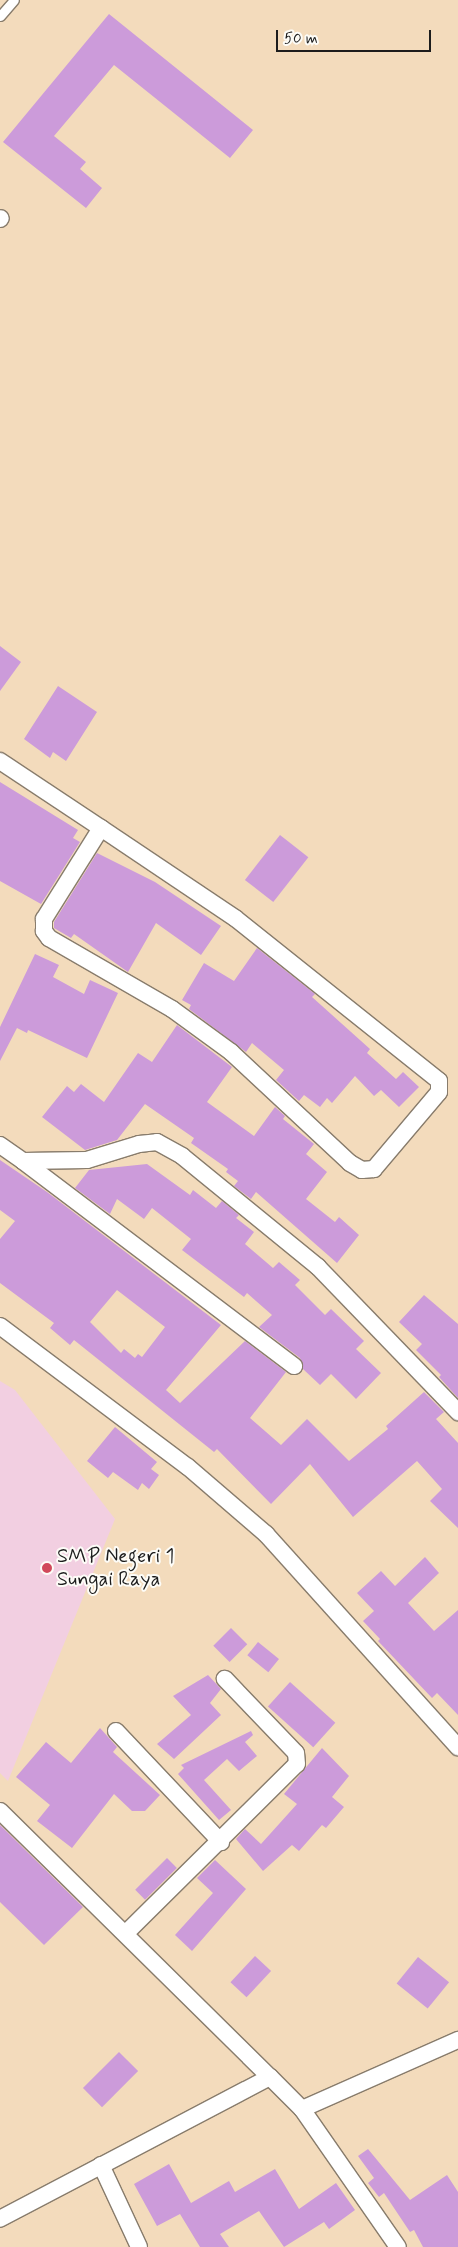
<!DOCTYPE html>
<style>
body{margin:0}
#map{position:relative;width:458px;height:2247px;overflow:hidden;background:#f3dbbc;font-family:Mynerve,sans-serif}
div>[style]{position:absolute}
.built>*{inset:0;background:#f2cfe1}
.building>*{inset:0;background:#cc9bda;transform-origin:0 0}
.roads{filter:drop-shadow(1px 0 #887c6c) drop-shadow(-1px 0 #887c6c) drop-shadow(0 1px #887c6c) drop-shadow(0 -1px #887c6c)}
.lane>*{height:9px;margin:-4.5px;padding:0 4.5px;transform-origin:4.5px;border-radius:4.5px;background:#fff}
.street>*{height:16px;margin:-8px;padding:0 8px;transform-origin:8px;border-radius:8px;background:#fff}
.dots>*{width:14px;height:14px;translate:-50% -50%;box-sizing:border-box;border:2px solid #fdfcf7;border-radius:50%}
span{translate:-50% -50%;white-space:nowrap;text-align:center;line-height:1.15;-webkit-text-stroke:4px #fdfcf7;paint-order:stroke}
.poi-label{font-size:20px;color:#1c1c1c}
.left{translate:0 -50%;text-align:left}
.scale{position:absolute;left:276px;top:30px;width:155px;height:22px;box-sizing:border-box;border:2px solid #1c1c1c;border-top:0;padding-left:6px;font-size:15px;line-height:18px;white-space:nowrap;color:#1c1c1c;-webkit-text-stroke:4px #fdfcf7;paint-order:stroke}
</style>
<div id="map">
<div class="built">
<i style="clip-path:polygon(0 1381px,15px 1390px,115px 1519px,8px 1781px,0 1773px)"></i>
</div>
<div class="building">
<i style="clip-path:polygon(109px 14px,253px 130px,230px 158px,114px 65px,54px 136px,86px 162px,80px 169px,102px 188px,86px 208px,3px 142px)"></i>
<i style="clip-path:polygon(0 646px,21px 662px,0 691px)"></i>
<i style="clip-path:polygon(58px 686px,97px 712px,66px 761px,53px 752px,50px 758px,24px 739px)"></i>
<i style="clip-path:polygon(0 782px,78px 830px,73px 838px,80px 842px,41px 904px,0 881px)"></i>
<i style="left:280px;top:835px;width:36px;height:57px;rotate:38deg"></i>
<i style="clip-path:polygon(97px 853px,155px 882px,221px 926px,201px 955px,156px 923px,128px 972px,74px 934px,71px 938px,54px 928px,54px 922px)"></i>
<i style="clip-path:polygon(257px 948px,315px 994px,312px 997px,370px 1049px,367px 1053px,396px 1079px,403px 1072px,419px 1087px,399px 1107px,381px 1090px,374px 1096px,355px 1076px,332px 1103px,327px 1098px,320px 1107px,304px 1095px,299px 1101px,276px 1080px,284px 1070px,252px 1043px,246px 1052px,189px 1009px,191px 1005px,182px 1000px,204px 963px,234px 981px)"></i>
<i style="clip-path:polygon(35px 954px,59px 965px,53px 977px,84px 994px,90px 980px,118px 993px,87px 1058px,28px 1030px,27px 1033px,17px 1028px,0 1061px,0 1027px)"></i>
<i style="clip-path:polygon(177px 1025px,232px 1067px,207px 1102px,254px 1136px,275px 1107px,285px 1116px,283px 1119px,314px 1144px,306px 1154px,327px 1172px,306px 1199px,335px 1222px,339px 1217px,359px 1235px,337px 1263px,256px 1192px,251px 1199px,234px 1186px,238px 1181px,226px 1172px,228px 1169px,191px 1143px,194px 1138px,145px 1104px,117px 1140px,85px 1150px,42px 1117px,67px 1086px,74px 1092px,81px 1084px,104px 1102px,138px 1053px,152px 1062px)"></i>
<i style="clip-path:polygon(evenodd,0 1160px,47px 1192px,221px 1325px,166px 1390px,180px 1403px,245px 1341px,286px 1372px,250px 1418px,281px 1445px,307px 1419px,349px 1461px,388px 1429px,386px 1426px,424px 1392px,444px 1412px,436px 1419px,458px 1443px,458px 1528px,430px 1501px,442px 1489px,417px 1461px,353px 1517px,310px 1464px,271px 1504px,217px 1449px,214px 1452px,74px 1340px,70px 1345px,50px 1328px,54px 1323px,0 1283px,0 1239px,15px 1221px,0 1210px,0 1160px,117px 1290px,165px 1327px,142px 1357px,138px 1354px,135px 1358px,124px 1349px,121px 1353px,90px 1322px,117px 1290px)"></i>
<i style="clip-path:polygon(147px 1164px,190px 1195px,193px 1190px,216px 1208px,222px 1201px,239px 1215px,236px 1218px,254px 1232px,245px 1244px,273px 1268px,279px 1262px,300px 1280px,295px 1285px,325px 1315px,331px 1309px,364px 1341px,356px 1349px,381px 1373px,356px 1399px,331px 1374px,320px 1385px,303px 1369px,300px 1358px,259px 1327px,272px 1315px,247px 1293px,244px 1297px,182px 1250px,191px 1239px,152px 1208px,144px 1219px,117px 1199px,110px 1214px,75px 1188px,89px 1170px)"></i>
<i style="clip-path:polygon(424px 1295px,458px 1324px,458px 1398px,439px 1377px,441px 1375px,416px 1350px,422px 1344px,399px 1322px)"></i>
<i style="clip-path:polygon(115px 1427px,157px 1462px,151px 1469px,159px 1475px,149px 1489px,142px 1483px,138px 1490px,113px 1472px,108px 1478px,87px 1461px)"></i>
<i style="clip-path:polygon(425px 1557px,439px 1573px,408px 1603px,434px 1631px,458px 1610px,458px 1715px,437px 1693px,432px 1698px,378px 1641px,380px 1639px,363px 1621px,374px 1611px,357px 1593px,381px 1571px,395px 1586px)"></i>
<i style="left:231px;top:1628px;width:23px;height:25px;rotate:45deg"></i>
<i style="left:258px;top:1642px;width:27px;height:17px;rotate:39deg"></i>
<i style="clip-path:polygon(208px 1675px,221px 1689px,210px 1703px,221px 1715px,174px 1759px,157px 1744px,191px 1715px,173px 1696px)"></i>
<i style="left:290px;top:1682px;width:61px;height:33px;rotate:42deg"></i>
<i style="clip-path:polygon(100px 1728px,117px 1747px,113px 1752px,160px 1795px,145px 1811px,132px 1811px,114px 1794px,72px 1848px,37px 1821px,50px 1805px,16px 1777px,46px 1742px,71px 1763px)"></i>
<i style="clip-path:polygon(251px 1731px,253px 1735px,245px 1742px,257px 1756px,239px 1771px,227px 1759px,204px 1780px,231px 1810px,219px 1820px,178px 1774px,184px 1768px,181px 1765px)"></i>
<i style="clip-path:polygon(322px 1748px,349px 1776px,332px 1797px,344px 1807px,326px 1828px,322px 1825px,299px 1851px,292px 1845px,263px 1871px,236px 1839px,245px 1829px,261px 1844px,297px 1804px,284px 1794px)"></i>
<i style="clip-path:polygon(0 1825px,83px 1907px,44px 1945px,0 1902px)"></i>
<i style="left:167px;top:1858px;width:14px;height:45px;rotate:45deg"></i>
<i style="clip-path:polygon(215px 1860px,246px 1889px,192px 1951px,175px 1935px,213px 1893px,197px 1878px)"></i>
<i style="left:255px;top:1956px;width:22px;height:36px;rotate:43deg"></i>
<i style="left:418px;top:1957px;width:40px;height:34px;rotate:39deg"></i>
<i style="left:119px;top:2052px;width:27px;height:51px;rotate:45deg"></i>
<i style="clip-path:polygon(368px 2149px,410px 2200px,447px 2175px,458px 2192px,458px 2247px,423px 2247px,414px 2230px,410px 2232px,384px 2193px,379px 2197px,368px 2183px,374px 2178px,358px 2156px)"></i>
<i style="clip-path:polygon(169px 2164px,191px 2203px,229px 2181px,235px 2192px,275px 2169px,299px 2209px,336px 2183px,355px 2210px,329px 2229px,324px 2222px,284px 2247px,259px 2211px,220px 2234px,229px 2247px,200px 2247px,180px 2214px,157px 2226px,134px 2184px)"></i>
</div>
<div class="roads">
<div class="lane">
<i style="left:0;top:16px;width:21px;rotate:-49deg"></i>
</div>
<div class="street">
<i style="left:0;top:219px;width:1px;rotate:-45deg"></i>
<i style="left:0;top:761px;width:121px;rotate:33.6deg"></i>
<i style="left:101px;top:828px;width:161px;rotate:33.9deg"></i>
<i style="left:235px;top:918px;width:261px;rotate:38.6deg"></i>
<i style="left:439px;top:1081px;width:11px;rotate:90deg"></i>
<i style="left:439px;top:1092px;width:101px;rotate:130.2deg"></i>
<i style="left:374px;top:1169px;width:12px;rotate:175deg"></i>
<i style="left:362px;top:1170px;width:14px;rotate:-150deg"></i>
<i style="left:350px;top:1163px;width:163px;rotate:-137deg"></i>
<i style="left:231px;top:1052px;width:73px;rotate:-143.9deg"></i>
<i style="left:172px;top:1009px;width:142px;rotate:-150deg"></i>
<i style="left:49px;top:938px;width:9px;rotate:-126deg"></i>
<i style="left:44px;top:931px;width:12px;rotate:-90deg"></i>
<i style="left:44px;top:919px;width:107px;rotate:-57.9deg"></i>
<i style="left:0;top:1145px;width:28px;rotate:35deg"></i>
<i style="left:23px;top:1161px;width:64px;rotate:-0.9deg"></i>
<i style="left:87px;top:1160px;width:54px;rotate:-17.1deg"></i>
<i style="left:139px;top:1144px;width:18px;rotate:-6deg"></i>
<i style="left:157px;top:1142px;width:29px;rotate:29deg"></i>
<i style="left:182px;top:1156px;width:176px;rotate:39.2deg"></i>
<i style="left:318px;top:1267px;width:202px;rotate:46deg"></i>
<i style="left:23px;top:1161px;width:340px;rotate:37.1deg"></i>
<i style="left:0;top:1326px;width:235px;rotate:36.9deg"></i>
<i style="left:188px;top:1467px;width:103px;rotate:40.7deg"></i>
<i style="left:266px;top:1534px;width:287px;rotate:48deg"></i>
<i style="left:116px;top:1731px;width:153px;rotate:46.6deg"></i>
<i style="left:0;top:1811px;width:379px;rotate:44.6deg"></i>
<i style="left:270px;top:2077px;width:305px;rotate:152.3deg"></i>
<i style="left:126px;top:1933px;width:240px;rotate:-44.7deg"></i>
<i style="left:297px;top:1764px;width:11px;rotate:-95deg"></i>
<i style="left:296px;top:1753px;width:103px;rotate:-133.8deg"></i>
<i style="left:270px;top:2077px;width:45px;rotate:45deg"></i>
<i style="left:302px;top:2109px;width:171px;rotate:-23.9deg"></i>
<i style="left:302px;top:2109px;width:168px;rotate:55.2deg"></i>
<i style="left:101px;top:2165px;width:90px;rotate:65.1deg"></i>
</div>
</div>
<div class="dots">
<i style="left:47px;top:1568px;background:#d1495b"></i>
</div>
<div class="poi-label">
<span class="left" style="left:57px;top:1568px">SMP Negeri 1<br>Sungai Raya</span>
</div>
<div class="scale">50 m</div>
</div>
